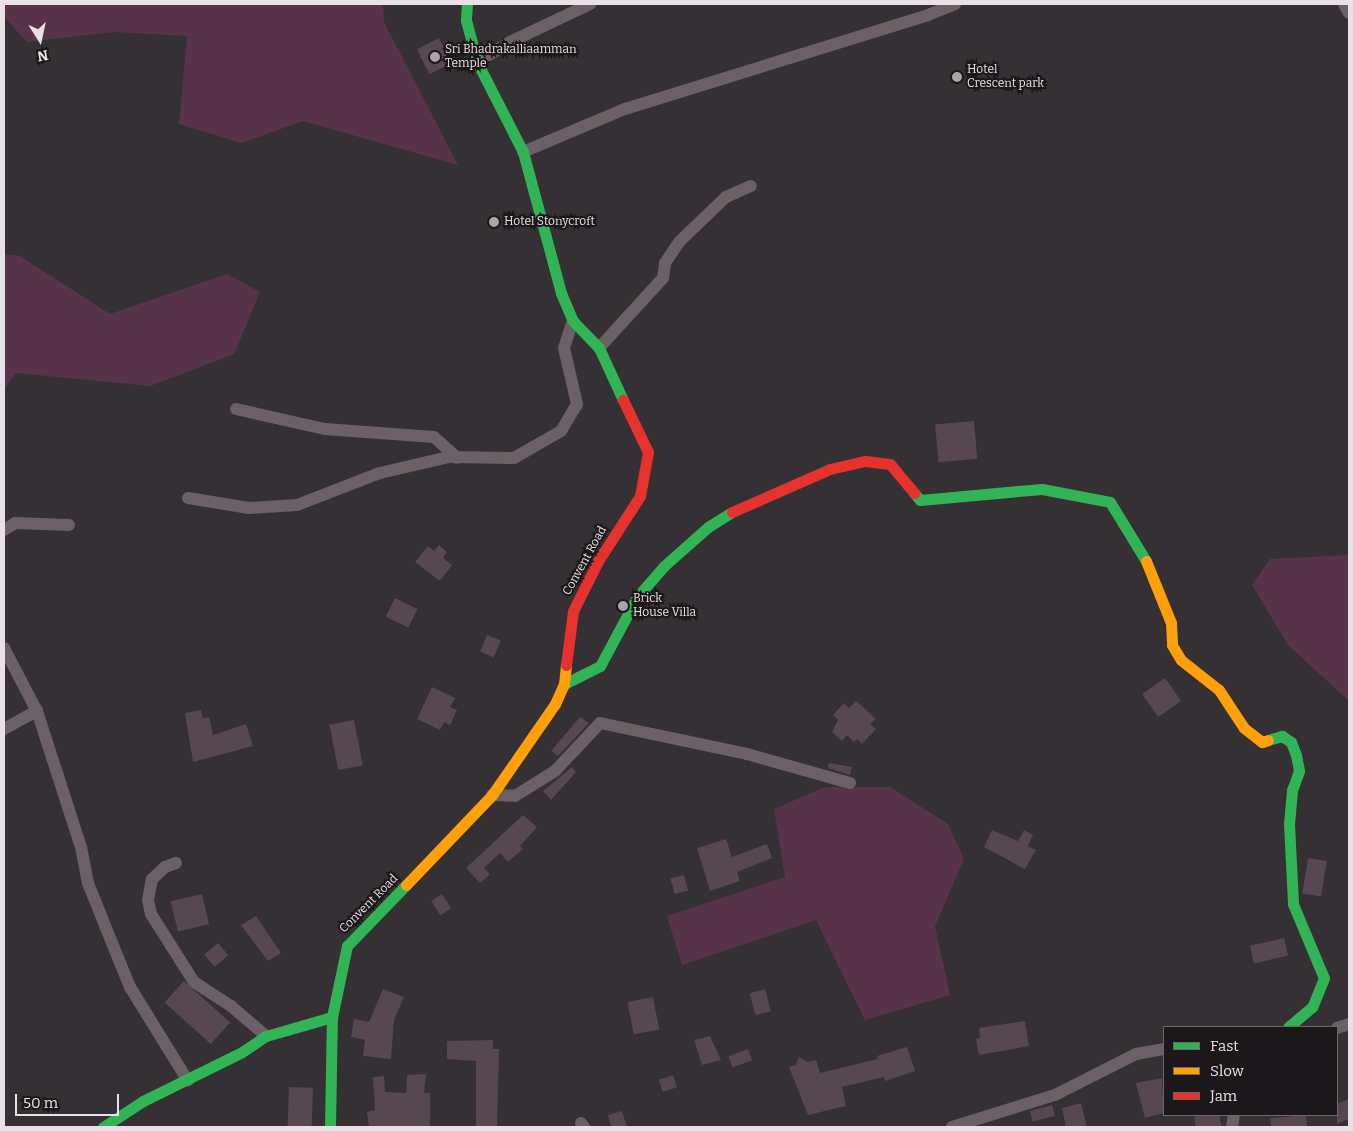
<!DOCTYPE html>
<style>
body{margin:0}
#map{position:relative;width:1353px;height:1131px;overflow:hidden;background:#353033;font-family:Bitter,serif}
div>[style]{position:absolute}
.green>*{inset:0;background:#58344a}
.building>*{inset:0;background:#564750;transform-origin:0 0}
.street>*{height:12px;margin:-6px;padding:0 6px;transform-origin:6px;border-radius:6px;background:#6a6066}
.fast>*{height:11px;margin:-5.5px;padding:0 5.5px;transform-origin:5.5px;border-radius:5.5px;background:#30b455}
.slow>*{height:11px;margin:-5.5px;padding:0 5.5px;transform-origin:5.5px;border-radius:5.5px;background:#ff9f0a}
.jam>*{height:11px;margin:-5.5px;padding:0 5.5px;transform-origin:5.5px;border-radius:5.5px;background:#e5322d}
.dots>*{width:14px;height:14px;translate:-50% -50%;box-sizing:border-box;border:2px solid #1c171a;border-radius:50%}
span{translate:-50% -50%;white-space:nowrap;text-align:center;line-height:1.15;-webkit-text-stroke:4px #1c171a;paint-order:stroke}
.poi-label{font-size:12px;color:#e9e1e5}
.left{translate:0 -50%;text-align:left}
.street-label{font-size:12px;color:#e9e1e5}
.frame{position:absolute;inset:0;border:5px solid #e9e1e5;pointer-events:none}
.legend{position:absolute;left:1163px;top:1026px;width:175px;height:90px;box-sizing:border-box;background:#1c171a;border:1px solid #6e686b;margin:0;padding:6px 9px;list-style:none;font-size:15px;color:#e9e1e5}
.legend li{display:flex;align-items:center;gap:10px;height:25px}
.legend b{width:25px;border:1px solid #6e686b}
.north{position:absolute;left:15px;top:15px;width:50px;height:50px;-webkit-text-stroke:4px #1c171a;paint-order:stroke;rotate:170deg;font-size:14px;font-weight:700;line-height:20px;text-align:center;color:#e9e1e5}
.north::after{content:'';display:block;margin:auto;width:18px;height:22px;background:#e9e1e5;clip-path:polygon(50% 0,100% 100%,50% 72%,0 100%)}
.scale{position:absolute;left:15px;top:1094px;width:104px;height:22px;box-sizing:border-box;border:2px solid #e9e1e5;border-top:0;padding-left:6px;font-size:15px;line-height:18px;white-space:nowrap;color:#e9e1e5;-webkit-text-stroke:4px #1c171a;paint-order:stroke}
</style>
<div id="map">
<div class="green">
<i style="clip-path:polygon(4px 4px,383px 4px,384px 22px,458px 165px,303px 121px,241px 143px,179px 124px,187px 36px,113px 32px,27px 42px,4px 17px)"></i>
<i style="clip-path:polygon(4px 254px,20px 256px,110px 314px,227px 274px,260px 292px,234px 354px,150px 386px,16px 373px,4px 389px)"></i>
<i style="clip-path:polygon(1349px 555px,1349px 701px,1288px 645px,1252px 585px,1270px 559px)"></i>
<i style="clip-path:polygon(825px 787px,890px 787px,948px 824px,964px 859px,935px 926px,950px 995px,865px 1020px,816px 920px,682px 965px,667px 916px,785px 877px,774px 809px)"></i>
</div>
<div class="building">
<i style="left:439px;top:38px;width:28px;height:25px;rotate:63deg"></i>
<i style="left:974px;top:421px;width:38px;height:39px;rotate:85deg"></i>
<i style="clip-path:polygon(439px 545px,447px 552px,443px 558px,452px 565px,440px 581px,415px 562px,428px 546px,434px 551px)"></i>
<i style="left:395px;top:598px;width:25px;height:21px;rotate:26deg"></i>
<i style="left:487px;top:635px;width:15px;height:18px;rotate:23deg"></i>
<i style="left:1165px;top:678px;width:28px;height:28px;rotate:55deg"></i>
<i style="clip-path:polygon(432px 687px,455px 698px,450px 707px,457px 710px,450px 725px,444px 722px,440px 730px,417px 719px)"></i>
<i style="clip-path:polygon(856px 701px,876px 719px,870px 724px,876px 729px,862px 744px,857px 739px,854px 742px,847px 735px,842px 741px,832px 732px,838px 720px,833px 715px,844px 703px,849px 708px)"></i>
<i style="clip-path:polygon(201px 710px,203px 718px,209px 717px,213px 735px,246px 724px,253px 746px,193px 762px,185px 713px)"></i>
<i style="clip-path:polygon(580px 717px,589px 723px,558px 756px,551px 751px)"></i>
<i style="left:354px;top:720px;width:46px;height:25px;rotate:79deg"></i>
<i style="clip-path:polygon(829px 763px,852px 767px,850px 775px,828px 768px)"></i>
<i style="clip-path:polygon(572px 767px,576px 772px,551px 800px,543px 791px)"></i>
<i style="clip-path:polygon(523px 815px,537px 827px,520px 846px,523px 849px,508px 862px,500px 853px,484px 868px,490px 874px,480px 883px,466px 868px)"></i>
<i style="clip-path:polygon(992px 830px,1018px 841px,1024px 830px,1033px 835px,1028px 846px,1036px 850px,1025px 869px,984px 847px)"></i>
<i style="clip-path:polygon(726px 839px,732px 857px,767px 844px,772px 858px,737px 872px,740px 881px,710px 891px,697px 848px)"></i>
<i style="left:1308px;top:858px;width:19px;height:36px;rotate:9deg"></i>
<i style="left:684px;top:875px;width:16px;height:14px;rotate:75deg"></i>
<i style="left:202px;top:894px;width:31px;height:32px;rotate:77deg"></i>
<i style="left:442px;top:894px;width:17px;height:13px;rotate:57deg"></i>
<i style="clip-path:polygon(256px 916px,281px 953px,268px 961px,241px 925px)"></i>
<i style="left:1284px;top:938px;width:18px;height:35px;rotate:77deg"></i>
<i style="left:218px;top:943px;width:16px;height:18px;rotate:50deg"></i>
<i style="left:184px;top:981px;width:62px;height:29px;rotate:42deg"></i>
<i style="clip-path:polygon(383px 989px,404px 997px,394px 1020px,391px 1059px,363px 1056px,365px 1040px,351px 1037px,354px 1019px,369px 1022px)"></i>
<i style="left:765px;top:989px;width:23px;height:16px;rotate:75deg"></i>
<i style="left:653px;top:997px;width:33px;height:26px;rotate:79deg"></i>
<i style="clip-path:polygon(1025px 1021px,1029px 1046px,979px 1055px,976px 1039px,980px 1038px,979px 1028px)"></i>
<i style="clip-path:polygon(710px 1036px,721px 1060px,702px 1065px,694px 1040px)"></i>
<i style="clip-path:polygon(493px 1040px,493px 1049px,499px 1049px,497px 1127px,476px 1127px,476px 1061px,447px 1059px,447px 1041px)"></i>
<i style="clip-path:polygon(907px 1047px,915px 1071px,885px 1081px,884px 1077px,842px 1087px,846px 1106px,808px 1115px,789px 1067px,796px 1065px,799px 1057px,808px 1062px,816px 1060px,820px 1073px,878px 1059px,877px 1056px)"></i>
<i style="left:748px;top:1049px;width:12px;height:21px;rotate:70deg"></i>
<i style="clip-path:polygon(426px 1074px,424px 1093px,430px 1093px,430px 1127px,369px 1127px,367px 1112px,375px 1110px,373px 1077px,384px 1076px,385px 1092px,406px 1093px,407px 1075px)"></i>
<i style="left:673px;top:1075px;width:13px;height:15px;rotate:72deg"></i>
<i style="clip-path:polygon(1162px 1078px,1164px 1113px,1145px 1118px,1136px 1083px)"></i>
<i style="left:289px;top:1087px;width:24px;height:40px;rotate:2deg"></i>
<i style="clip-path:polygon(1349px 1099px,1349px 1119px,1337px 1124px,1337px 1104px)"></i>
<i style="clip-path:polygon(1081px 1103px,1087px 1127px,1066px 1127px,1062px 1108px)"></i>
<i style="left:1052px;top:1105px;width:11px;height:23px;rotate:75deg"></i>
<i style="clip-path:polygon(622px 1111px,627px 1127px,611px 1127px,608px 1115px)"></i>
<i style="clip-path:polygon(1202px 1115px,1219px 1115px,1222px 1127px,1196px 1127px,1194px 1117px)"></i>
<i style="left:1306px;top:1115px;width:12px;height:36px;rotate:85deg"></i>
</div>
<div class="street">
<i style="left:1344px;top:4px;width:10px;rotate:61deg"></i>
<i style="left:477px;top:62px;width:39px;rotate:-31deg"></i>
<i style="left:510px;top:42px;width:89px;rotate:-25.4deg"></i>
<i style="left:523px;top:152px;width:111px;rotate:-22.9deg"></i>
<i style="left:625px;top:109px;width:317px;rotate:-17.2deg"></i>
<i style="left:928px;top:15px;width:29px;rotate:-22deg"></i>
<i style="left:599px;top:348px;width:95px;rotate:-47.6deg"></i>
<i style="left:663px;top:278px;width:15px;rotate:-82deg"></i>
<i style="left:665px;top:263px;width:25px;rotate:-56deg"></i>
<i style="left:679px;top:242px;width:65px;rotate:-43.8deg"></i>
<i style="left:726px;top:197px;width:27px;rotate:-24deg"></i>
<i style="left:236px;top:409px;width:91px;rotate:12.7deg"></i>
<i style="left:325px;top:429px;width:109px;rotate:4.2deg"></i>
<i style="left:434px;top:437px;width:31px;rotate:42deg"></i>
<i style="left:188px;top:498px;width:62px;rotate:9.3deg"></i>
<i style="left:249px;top:508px;width:48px;rotate:-3.6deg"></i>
<i style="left:297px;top:505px;width:89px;rotate:-21.1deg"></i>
<i style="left:380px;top:473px;width:71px;rotate:-13.1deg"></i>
<i style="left:449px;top:457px;width:65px;rotate:0.9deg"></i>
<i style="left:514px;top:458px;width:54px;rotate:-29.9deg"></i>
<i style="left:561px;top:431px;width:31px;rotate:-59deg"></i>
<i style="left:577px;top:404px;width:57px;rotate:-103.1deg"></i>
<i style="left:564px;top:348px;width:28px;rotate:-72deg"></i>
<i style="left:4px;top:530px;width:13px;rotate:-32deg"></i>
<i style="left:15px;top:523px;width:54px;rotate:2.1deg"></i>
<i style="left:4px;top:648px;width:71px;rotate:62.4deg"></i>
<i style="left:4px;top:729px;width:38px;rotate:-29deg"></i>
<i style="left:37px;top:711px;width:143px;rotate:72.1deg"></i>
<i style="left:81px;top:847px;width:37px;rotate:79deg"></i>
<i style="left:88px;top:883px;width:65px;rotate:68.2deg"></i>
<i style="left:112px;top:943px;width:48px;rotate:67.8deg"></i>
<i style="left:130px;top:987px;width:110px;rotate:58.3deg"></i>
<i style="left:492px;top:795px;width:23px;rotate:2deg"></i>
<i style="left:515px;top:796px;width:47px;rotate:-32deg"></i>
<i style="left:555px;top:771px;width:66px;rotate:-46.8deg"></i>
<i style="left:600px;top:723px;width:150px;rotate:11.9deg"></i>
<i style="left:747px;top:754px;width:107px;rotate:15.7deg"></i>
<i style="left:176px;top:863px;width:12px;rotate:160deg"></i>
<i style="left:165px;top:867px;width:18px;rotate:137deg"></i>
<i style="left:152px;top:879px;width:21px;rotate:101deg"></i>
<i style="left:148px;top:900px;width:14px;rotate:78deg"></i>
<i style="left:151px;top:914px;width:80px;rotate:57.7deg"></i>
<i style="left:194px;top:982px;width:44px;rotate:33deg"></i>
<i style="left:231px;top:1006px;width:46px;rotate:40.6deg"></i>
<i style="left:1337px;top:1028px;width:13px;rotate:-18deg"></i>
<i style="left:581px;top:1123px;width:5px;rotate:53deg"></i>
<i style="left:952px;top:1127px;width:108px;rotate:-17.3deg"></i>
<i style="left:1055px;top:1095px;width:91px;rotate:-26.8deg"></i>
<i style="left:1136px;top:1054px;width:28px;rotate:-10deg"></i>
<i style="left:1232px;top:1127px;width:12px;rotate:-81deg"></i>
</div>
<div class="fast">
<i style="left:467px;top:4px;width:16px;rotate:94deg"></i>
<i style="left:466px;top:20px;width:43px;rotate:75.3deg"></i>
<i style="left:477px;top:62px;width:101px;rotate:62.9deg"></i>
<i style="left:523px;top:152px;width:146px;rotate:74.9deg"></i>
<i style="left:561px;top:293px;width:30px;rotate:67deg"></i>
<i style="left:573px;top:321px;width:37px;rotate:46deg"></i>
<i style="left:599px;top:348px;width:57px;rotate:65.2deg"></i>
<i style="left:914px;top:493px;width:9px;rotate:49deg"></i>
<i style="left:920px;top:500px;width:122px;rotate:-5.2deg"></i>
<i style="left:1042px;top:489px;width:69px;rotate:10.8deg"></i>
<i style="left:1110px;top:502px;width:69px;rotate:58.6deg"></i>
<i style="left:564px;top:684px;width:40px;rotate:-26.6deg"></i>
<i style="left:600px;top:666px;width:78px;rotate:-61.8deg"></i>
<i style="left:637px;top:597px;width:41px;rotate:-48.9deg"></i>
<i style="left:664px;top:566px;width:59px;rotate:-41.6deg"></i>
<i style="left:708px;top:527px;width:28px;rotate:-32deg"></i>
<i style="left:1268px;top:740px;width:15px;rotate:-16deg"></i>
<i style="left:1282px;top:736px;width:11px;rotate:34deg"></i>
<i style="left:1291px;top:742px;width:14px;rotate:69deg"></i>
<i style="left:1296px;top:755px;width:16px;rotate:79deg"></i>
<i style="left:1299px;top:771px;width:20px;rotate:110deg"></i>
<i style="left:1292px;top:790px;width:34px;rotate:95deg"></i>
<i style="left:1289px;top:824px;width:80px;rotate:87.1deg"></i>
<i style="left:1293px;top:904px;width:80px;rotate:67.3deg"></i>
<i style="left:1324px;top:978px;width:31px;rotate:112deg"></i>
<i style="left:1312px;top:1007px;width:31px;rotate:140deg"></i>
<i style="left:103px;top:1127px;width:48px;rotate:-33deg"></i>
<i style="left:143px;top:1101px;width:110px;rotate:-26.3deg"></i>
<i style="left:242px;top:1052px;width:29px;rotate:-34deg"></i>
<i style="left:266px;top:1036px;width:69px;rotate:-16.1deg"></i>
<i style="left:330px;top:1127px;width:110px;rotate:-89deg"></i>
<i style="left:332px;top:1017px;width:73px;rotate:-78.1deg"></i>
<i style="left:347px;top:946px;width:85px;rotate:-46deg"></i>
</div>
<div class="slow">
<i style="left:1146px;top:561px;width:67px;rotate:68deg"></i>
<i style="left:1171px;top:623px;width:22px;rotate:87deg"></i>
<i style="left:1172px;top:645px;width:17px;rotate:59deg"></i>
<i style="left:1181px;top:660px;width:48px;rotate:38.3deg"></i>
<i style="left:1219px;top:690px;width:45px;rotate:56.7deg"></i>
<i style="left:1244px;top:728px;width:23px;rotate:38deg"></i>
<i style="left:1262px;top:742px;width:6px;rotate:-18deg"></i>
<i style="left:406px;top:885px;width:124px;rotate:-46.3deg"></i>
<i style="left:492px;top:795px;width:111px;rotate:-55.3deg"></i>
<i style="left:555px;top:704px;width:22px;rotate:-66deg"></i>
<i style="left:564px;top:684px;width:19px;rotate:-84deg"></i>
</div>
<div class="jam">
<i style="left:732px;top:512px;width:107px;rotate:-23.7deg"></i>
<i style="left:830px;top:469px;width:36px;rotate:-13deg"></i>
<i style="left:865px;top:461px;width:25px;rotate:7deg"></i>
<i style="left:890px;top:464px;width:38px;rotate:50deg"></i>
<i style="left:566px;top:665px;width:54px;rotate:-82.6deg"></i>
<i style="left:573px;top:611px;width:56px;rotate:-63.4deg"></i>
<i style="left:598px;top:561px;width:77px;rotate:-57.1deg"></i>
<i style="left:640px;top:496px;width:45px;rotate:-79.7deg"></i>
<i style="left:648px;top:452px;width:58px;rotate:-115.7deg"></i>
</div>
<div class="dots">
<i style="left:435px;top:57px;background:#aaa3a7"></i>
<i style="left:957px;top:77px;background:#aaa3a7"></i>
<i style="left:494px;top:222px;background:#aaa3a7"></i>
<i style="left:623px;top:606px;background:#aaa3a7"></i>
</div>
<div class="poi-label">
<span class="left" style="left:445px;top:57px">Sri Bhadrakalliaamman<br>Temple</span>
<span class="left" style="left:967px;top:77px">Hotel<br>Crescent park</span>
<span class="left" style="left:504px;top:222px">Hotel Stonycroft</span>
<span class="left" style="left:633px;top:606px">Brick<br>House Villa</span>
</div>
<div class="street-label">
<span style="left:585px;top:561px;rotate:-61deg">Convent Road</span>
<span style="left:369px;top:904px;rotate:-45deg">Convent Road</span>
</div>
<div class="frame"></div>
<ul class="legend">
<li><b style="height:6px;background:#30b455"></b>Fast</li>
<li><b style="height:6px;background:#ff9f0a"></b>Slow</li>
<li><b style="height:6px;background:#e5322d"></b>Jam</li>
</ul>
<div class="north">N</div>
<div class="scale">50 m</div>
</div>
